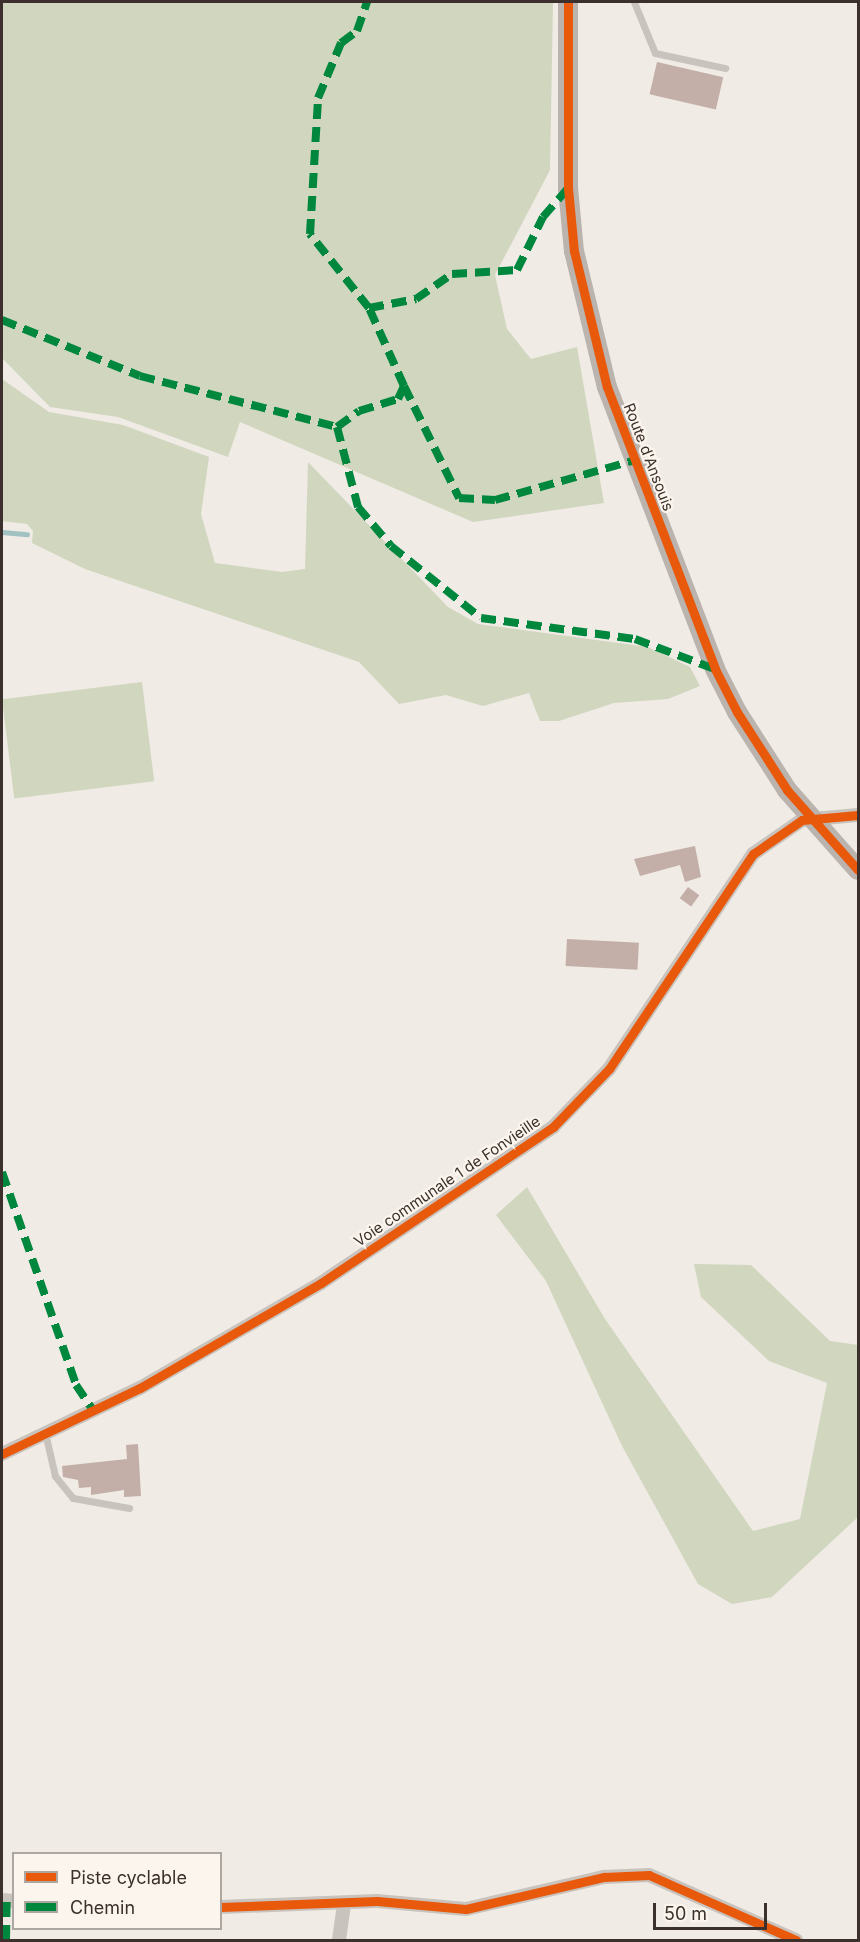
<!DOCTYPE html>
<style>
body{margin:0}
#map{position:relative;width:860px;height:1942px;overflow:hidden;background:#f0ebe5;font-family:Inter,sans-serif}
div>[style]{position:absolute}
.green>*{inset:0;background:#d1d6bf;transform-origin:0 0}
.stream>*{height:4.5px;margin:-2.25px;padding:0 2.25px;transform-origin:2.25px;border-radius:2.25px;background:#a1c2c1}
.building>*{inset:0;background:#c3afa7;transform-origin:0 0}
.lane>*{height:7px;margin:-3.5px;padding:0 3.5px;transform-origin:3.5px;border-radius:3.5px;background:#c9c3be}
.street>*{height:14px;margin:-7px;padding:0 7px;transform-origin:7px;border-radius:7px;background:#c9c3be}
.secondary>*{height:20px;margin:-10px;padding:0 10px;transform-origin:10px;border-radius:10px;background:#bab3ae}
.quiet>*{height:8px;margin-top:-4px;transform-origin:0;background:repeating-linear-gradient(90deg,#00873e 0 15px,transparent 0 23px)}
.cycleway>*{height:9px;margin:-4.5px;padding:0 4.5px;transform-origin:4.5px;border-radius:4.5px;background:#e8590c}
span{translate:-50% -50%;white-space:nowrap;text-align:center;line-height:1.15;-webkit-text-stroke:4.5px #fbf5ee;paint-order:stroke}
.street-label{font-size:15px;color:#3b302b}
.frame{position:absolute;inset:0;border:3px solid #3b302b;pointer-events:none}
.legend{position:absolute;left:12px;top:1852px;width:210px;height:78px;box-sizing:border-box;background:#fbf5ee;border:2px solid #aea6a0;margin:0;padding:8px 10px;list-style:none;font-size:18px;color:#3b302b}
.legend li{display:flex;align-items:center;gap:12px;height:30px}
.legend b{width:30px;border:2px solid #aea6a0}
.scale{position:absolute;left:653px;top:1903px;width:114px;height:27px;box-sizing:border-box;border:3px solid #3b302b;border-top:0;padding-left:8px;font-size:18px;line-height:21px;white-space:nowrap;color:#3b302b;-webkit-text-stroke:4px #fbf5ee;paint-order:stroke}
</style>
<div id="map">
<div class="green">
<i style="clip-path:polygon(2px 2px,553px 2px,550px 170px,495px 275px,507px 329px,531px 359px,577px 347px,604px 503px,473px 522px,240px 422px,228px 457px,118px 417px,50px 407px,2px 358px)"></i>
<i style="clip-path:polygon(2px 379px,49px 412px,123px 425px,209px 457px,201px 514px,215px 563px,282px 572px,305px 569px,308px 462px,448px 607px,478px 624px,648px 647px,690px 667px,700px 686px,668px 699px,614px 703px,559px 721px,540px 721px,529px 693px,483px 706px,446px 695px,399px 704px,359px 662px,85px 569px,32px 543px,33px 531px,27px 524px,2px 521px)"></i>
<i style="left:142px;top:682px;width:100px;height:141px;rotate:83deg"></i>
<i style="clip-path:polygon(527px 1187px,605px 1319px,753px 1531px,800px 1519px,827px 1383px,769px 1361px,701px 1297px,694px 1264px,751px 1265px,830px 1341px,858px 1345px,858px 1517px,772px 1597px,732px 1604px,698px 1584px,622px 1446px,546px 1281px,496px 1215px)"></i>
</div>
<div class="stream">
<i style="left:2px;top:532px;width:25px;rotate:5deg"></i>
</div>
<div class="building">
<i style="left:657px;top:62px;width:68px;height:33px;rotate:13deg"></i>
<i style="clip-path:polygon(695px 846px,701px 877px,685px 882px,680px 865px,640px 876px,634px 859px)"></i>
<i style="left:688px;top:887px;width:14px;height:14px;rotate:36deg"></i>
<i style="left:567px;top:939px;width:72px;height:27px;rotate:3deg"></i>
<i style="clip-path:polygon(138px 1444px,141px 1496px,124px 1497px,124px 1490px,91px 1495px,91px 1487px,79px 1488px,78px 1480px,63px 1477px,62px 1466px,127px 1459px,126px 1445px)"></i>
</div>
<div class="lane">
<i style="left:634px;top:2px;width:55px;rotate:67.6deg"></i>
<i style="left:655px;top:53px;width:72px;rotate:12.1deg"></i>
<i style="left:46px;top:1437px;width:40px;rotate:77deg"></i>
<i style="left:55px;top:1476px;width:28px;rotate:51deg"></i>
<i style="left:73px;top:1498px;width:57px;rotate:10.1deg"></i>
</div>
<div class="street">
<i style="left:2px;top:1454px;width:153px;rotate:-25.6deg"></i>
<i style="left:140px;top:1388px;width:209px;rotate:-30.1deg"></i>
<i style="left:321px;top:1283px;width:280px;rotate:-33.9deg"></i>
<i style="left:553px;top:1127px;width:81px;rotate:-46deg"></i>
<i style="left:609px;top:1069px;width:259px;rotate:-56.2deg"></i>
<i style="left:753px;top:854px;width:60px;rotate:-34.8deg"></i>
<i style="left:802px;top:820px;width:56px;rotate:-5.1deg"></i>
<i style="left:2px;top:1900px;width:12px;rotate:5deg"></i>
<i style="left:220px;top:1907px;width:157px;rotate:-2.2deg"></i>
<i style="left:377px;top:1901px;width:89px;rotate:5.1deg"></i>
<i style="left:466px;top:1909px;width:142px;rotate:-13.1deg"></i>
<i style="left:604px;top:1877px;width:45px;rotate:-2.5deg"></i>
<i style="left:649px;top:1875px;width:161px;rotate:23.9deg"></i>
<i style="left:339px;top:1940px;width:36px;rotate:-82deg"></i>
</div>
<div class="secondary">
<i style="left:568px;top:2px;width:186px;rotate:90deg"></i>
<i style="left:568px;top:188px;width:63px;rotate:84.6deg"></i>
<i style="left:574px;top:251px;width:140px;rotate:76.4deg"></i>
<i style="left:607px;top:387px;width:302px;rotate:69deg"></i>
<i style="left:715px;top:669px;width:48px;rotate:62.9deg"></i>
<i style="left:737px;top:712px;width:93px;rotate:57.3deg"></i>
<i style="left:787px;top:790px;width:107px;rotate:48.4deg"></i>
</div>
<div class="quiet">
<i style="left:369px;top:308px;width:48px;rotate:-10.8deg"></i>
<i style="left:416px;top:299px;width:44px;rotate:-34.8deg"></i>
<i style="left:452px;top:274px;width:65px;rotate:-3.5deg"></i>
<i style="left:517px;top:270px;width:59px;rotate:-63.9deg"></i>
<i style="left:543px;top:217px;width:38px;rotate:-49deg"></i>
<i style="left:2px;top:320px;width:149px;rotate:22.1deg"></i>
<i style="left:140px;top:376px;width:203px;rotate:14.5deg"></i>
<i style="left:337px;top:427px;width:27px;rotate:-36deg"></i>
<i style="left:359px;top:411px;width:41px;rotate:-17.1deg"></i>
<i style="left:398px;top:399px;width:14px;rotate:-65deg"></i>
<i style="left:404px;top:386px;width:85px;rotate:-114.2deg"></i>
<i style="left:369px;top:308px;width:95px;rotate:-128.6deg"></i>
<i style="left:310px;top:234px;width:136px;rotate:-86.6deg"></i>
<i style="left:318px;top:98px;width:60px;rotate:-67.3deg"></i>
<i style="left:341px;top:43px;width:20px;rotate:-37deg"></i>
<i style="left:357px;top:31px;width:31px;rotate:-71deg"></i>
<i style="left:404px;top:386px;width:125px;rotate:63.8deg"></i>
<i style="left:459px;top:498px;width:36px;rotate:3deg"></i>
<i style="left:495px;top:500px;width:146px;rotate:-15.9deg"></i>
<i style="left:337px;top:427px;width:83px;rotate:75.3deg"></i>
<i style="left:358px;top:507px;width:51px;rotate:49.8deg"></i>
<i style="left:391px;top:546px;width:115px;rotate:38.7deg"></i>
<i style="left:481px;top:618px;width:155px;rotate:7.8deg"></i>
<i style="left:635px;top:639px;width:85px;rotate:20.6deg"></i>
<i style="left:2px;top:1172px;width:225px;rotate:70.8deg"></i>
<i style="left:76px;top:1385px;width:32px;rotate:56deg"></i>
<i style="left:6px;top:1940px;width:39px;rotate:-89deg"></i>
</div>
<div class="cycleway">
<i style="left:568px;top:2px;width:186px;rotate:90deg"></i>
<i style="left:568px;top:188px;width:63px;rotate:84.6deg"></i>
<i style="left:574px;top:251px;width:140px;rotate:76.4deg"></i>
<i style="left:607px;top:387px;width:302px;rotate:69deg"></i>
<i style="left:715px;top:669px;width:48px;rotate:62.9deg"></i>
<i style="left:737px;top:712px;width:93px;rotate:57.3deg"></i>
<i style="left:787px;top:790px;width:107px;rotate:48.4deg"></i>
<i style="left:2px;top:1454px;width:153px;rotate:-25.6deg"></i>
<i style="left:140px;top:1388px;width:209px;rotate:-30.1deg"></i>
<i style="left:321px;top:1283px;width:280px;rotate:-33.9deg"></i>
<i style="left:553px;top:1127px;width:81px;rotate:-46deg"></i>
<i style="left:609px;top:1069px;width:259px;rotate:-56.2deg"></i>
<i style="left:753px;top:854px;width:60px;rotate:-34.8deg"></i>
<i style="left:802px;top:820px;width:56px;rotate:-5.1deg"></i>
<i style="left:220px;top:1907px;width:157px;rotate:-2.2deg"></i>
<i style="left:377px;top:1901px;width:89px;rotate:5.1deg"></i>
<i style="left:466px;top:1909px;width:142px;rotate:-13.1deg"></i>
<i style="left:604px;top:1877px;width:45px;rotate:-2.5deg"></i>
<i style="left:649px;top:1875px;width:161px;rotate:23.9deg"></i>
</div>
<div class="street-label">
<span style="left:649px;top:457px;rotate:69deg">Route d'Ansouis</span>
<span style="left:447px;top:1181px;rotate:-34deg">Voie communale 1 de Fonvieille</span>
</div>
<div class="frame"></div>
<ul class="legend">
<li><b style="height:8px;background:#e8590c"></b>Piste cyclable</li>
<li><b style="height:8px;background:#00873e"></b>Chemin</li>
</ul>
<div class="scale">50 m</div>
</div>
